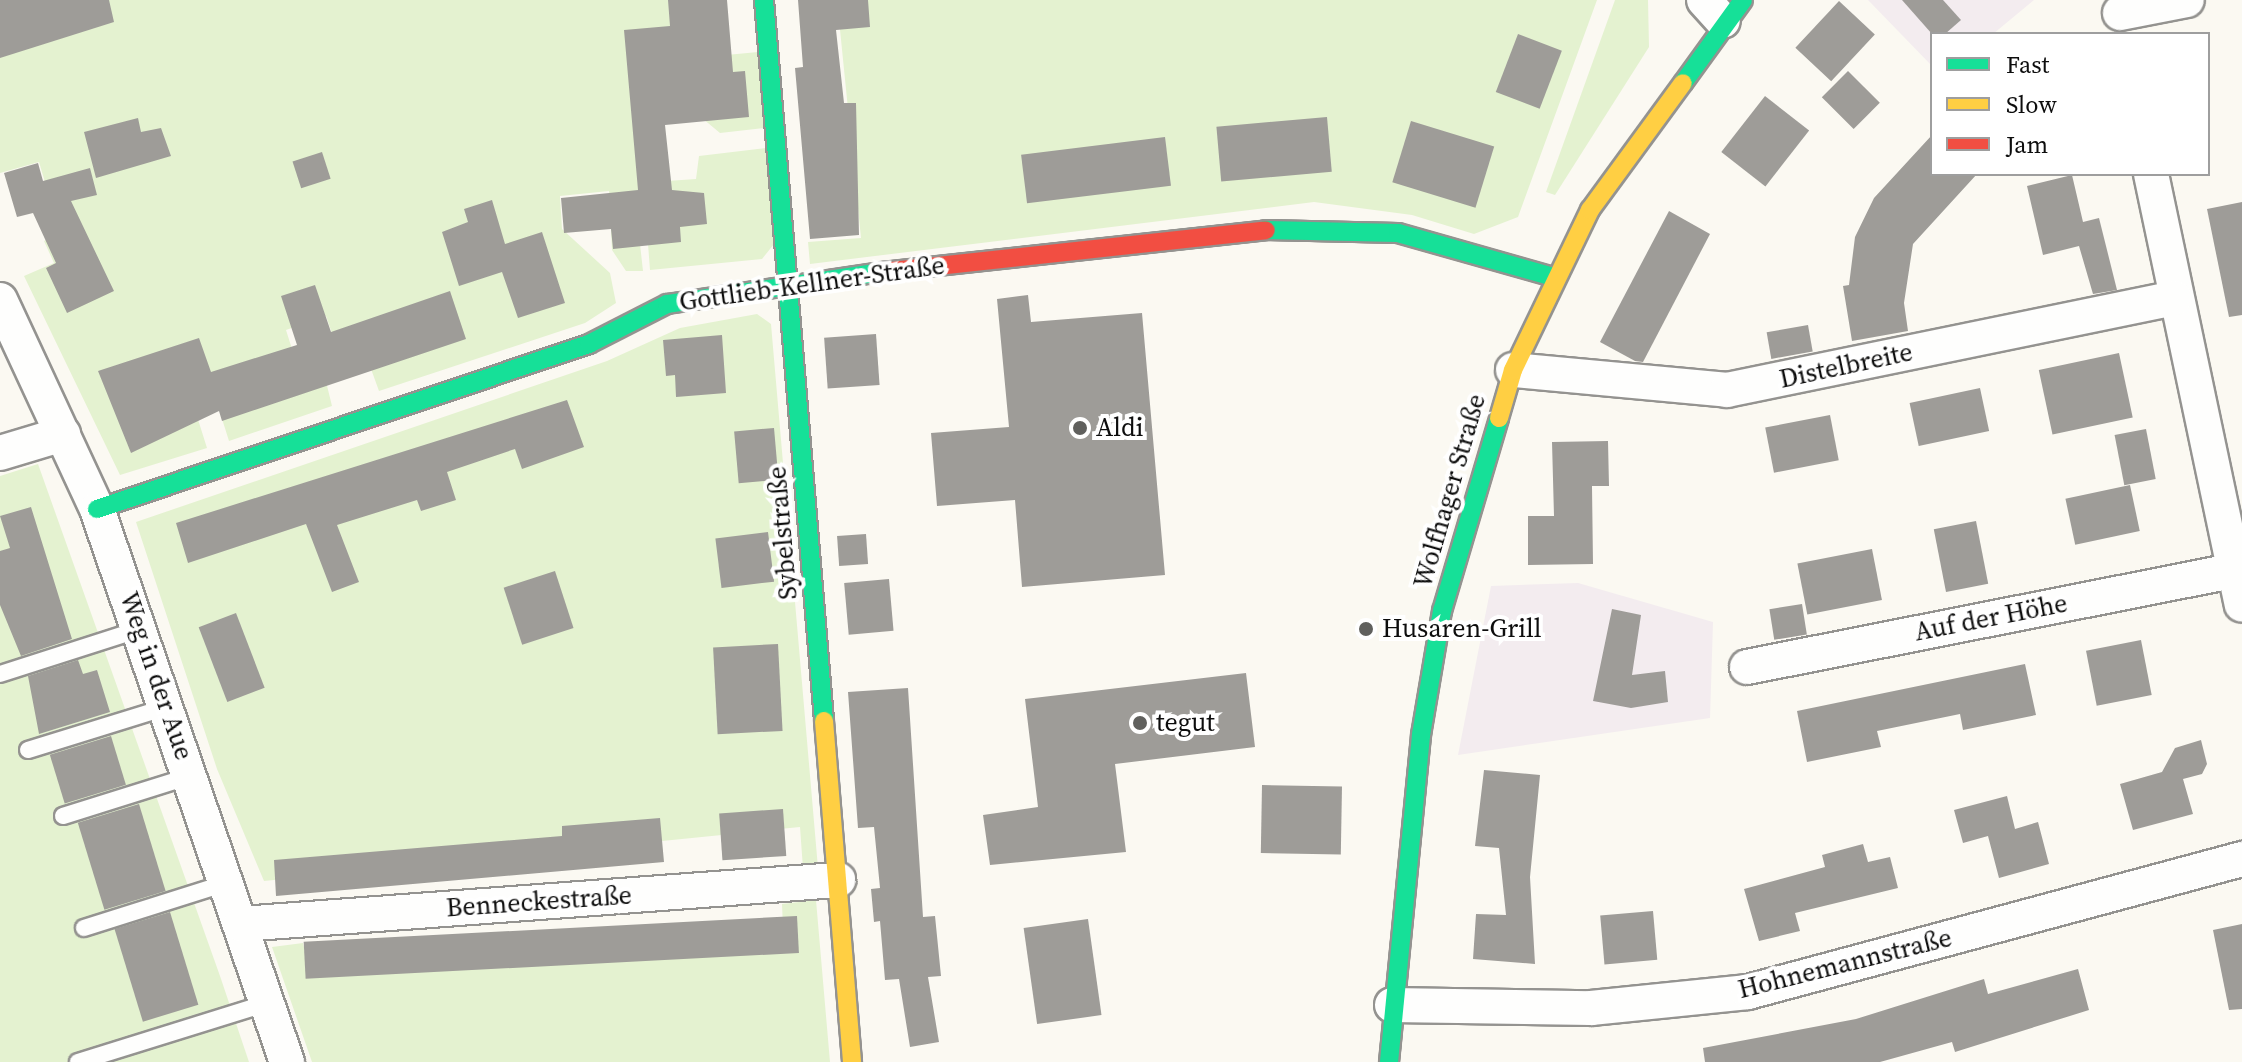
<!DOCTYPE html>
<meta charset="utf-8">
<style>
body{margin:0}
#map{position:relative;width:2242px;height:1062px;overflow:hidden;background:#fbf9f2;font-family:"Source Serif 4",serif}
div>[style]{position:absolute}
.industrial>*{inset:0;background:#f3ecef}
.green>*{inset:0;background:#e4f2d0}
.building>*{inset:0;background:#9e9c98;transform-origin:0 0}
.roads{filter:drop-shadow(2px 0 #949390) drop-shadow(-2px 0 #949390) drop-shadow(0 2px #949390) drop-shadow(0 -2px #949390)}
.lane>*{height:16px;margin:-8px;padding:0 8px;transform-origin:8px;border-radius:8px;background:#fefefd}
.street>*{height:34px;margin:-17px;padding:0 17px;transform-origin:17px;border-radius:17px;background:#fefefd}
.fast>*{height:18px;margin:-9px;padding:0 9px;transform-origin:9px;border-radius:9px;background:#16e098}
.slow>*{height:18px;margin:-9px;padding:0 9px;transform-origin:9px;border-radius:9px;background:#ffcf43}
.jam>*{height:18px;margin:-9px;padding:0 9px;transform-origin:9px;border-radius:9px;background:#f24e42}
.dots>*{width:22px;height:22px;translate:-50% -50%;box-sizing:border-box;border:4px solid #fff;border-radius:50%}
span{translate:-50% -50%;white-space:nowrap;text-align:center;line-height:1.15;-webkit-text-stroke:8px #fff;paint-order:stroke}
.street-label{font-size:26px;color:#0d0d0d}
.poi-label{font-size:26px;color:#0d0d0d}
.left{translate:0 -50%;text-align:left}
.legend{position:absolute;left:1930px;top:32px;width:280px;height:144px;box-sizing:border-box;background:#fff;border:2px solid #9e9e9e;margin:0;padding:10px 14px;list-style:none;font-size:24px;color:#0d0d0d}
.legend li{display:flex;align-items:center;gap:16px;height:40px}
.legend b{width:40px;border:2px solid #9e9e9e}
</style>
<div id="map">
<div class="industrial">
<i style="clip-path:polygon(1868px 0,2034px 0,1993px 34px,1932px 34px,1932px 66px)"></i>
<i style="clip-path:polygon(1578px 583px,1713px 622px,1710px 718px,1458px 755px,1491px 586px)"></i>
</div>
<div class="green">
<i style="clip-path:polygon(24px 0,722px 0,663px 61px,758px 52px,764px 128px,720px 133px,702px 118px,660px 105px,667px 181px,696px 179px,699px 156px,766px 148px,774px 244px,762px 259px,650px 270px,648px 244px,640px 244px,643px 271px,626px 271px,612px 250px,609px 191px,560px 196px,562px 229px,610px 273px,616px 303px,585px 323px,379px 391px,358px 333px,334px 339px,326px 316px,286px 330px,292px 349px,316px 341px,332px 406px,229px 441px,206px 368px,184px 375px,207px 448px,120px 475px,24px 276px,54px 263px,44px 241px,56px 235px,53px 209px,39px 162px,0 173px,0 8px)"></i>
<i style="clip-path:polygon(837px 0,1597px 0,1518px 217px,1474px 234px,1412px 215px,1314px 202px,810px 264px,808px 242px,861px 238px)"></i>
<i style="clip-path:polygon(1615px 0,1648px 0,1649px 47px,1555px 195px,1546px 192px)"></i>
<i style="clip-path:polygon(757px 314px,771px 324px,818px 868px,803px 869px,800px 827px,264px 881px,217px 769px,136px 522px,607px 361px,680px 328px)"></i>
<i style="clip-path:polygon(38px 464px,220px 976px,249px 1062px,0 1062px,0 476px)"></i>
<i style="clip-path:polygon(816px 900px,830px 1062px,312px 1062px,272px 947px,303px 943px,309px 971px,783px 929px,782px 904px)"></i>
</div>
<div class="building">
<i style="clip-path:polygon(0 0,109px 0,114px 22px,0 58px)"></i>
<i style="clip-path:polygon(668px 0,727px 0,733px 72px,745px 71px,749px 117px,665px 125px,672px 190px,704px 193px,707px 224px,680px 227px,681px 242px,613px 249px,611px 229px,564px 233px,561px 198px,638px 190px,624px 30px,670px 26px)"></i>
<i style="clip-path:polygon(798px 0,868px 0,870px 27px,836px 30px,844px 103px,856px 103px,859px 235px,810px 239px,795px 68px,803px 67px)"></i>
<i style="clip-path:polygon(1902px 0,1943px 0,1961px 20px,1945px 34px,1932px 34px)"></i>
<i style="left:1839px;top:1px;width:49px;height:64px;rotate:43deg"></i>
<i style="left:1518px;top:34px;width:47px;height:62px;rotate:21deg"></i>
<i style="left:1848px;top:71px;width:45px;height:37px;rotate:45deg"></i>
<i style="left:1765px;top:96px;width:56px;height:71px;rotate:38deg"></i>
<i style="left:1327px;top:117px;width:55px;height:111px;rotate:85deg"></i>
<i style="clip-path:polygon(138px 118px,141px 132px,161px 128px,171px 156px,96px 178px,84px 132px)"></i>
<i style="left:1411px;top:121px;width:87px;height:64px;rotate:17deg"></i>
<i style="clip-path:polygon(1932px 135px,1932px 174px,1977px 174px,1913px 244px,1904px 303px,1908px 331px,1852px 341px,1843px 286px,1849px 285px,1855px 237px,1874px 198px)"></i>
<i style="left:1165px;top:137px;width:49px;height:145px;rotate:83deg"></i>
<i style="left:322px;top:152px;width:28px;height:31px;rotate:72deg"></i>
<i style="clip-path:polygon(38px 163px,43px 181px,90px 168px,97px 195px,71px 201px,114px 291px,67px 313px,46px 268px,56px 263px,33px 213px,17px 217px,4px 173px)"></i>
<i style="clip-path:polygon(2072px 175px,2083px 222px,2099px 218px,2117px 290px,2093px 294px,2079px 246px,2043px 255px,2027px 186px)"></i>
<i style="clip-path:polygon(492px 200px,505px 244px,542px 232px,565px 303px,518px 318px,502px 272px,459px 286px,442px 232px,468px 222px,464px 209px)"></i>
<i style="clip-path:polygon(2242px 202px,2242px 315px,2229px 317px,2207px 209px)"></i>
<i style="clip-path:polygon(1669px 211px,1710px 234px,1643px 362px,1635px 361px,1600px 342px)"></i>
<i style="clip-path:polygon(315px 285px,331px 332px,450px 291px,466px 339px,222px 421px,219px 411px,131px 453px,98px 371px,199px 338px,211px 372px,297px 345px,281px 296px)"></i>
<i style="clip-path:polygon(1028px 295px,1031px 322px,1142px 313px,1165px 575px,1022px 587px,1015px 500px,937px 506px,931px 433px,1009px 427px,997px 299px)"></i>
<i style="left:1808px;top:325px;width:27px;height:42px;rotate:80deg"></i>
<i style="left:876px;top:334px;width:51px;height:52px;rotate:86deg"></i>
<i style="clip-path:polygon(722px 335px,726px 393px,676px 397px,675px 375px,666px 376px,663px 340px)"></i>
<i style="left:2119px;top:353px;width:66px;height:82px;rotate:78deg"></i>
<i style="left:1980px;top:388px;width:44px;height:72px;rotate:78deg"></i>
<i style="clip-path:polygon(567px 400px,584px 447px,522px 469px,515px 449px,447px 472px,456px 500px,421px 511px,417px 500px,337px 525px,359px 582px,332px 592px,306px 524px,188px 563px,176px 523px)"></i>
<i style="left:1830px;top:415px;width:46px;height:66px;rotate:79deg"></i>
<i style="left:774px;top:428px;width:52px;height:40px;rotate:85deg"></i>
<i style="left:2146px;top:429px;width:51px;height:32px;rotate:79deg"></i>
<i style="clip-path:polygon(1608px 441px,1609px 486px,1592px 486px,1593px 564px,1528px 565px,1528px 516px,1554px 516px,1552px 442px)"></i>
<i style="left:2130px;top:485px;width:47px;height:66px;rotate:78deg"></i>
<i style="clip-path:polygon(31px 507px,72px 639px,21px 656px,0 605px,0 551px,10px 548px,0 516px)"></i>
<i style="left:1976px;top:521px;width:64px;height:43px;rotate:79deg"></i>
<i style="left:768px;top:532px;width:50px;height:53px;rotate:83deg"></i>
<i style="left:866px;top:534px;width:30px;height:29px;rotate:86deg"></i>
<i style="left:1872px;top:549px;width:52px;height:76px;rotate:79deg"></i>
<i style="left:555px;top:571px;width:60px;height:54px;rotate:72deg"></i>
<i style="left:889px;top:579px;width:52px;height:45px;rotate:85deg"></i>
<i style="left:1802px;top:604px;width:31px;height:33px;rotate:81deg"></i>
<i style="clip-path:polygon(1612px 609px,1641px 615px,1632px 675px,1665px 671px,1668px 702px,1631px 708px,1593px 701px)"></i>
<i style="left:236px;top:613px;width:80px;height:40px;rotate:69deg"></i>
<i style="left:2141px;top:640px;width:56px;height:56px;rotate:79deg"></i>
<i style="left:778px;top:644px;width:87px;height:65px;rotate:87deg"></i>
<i style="clip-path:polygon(78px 660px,83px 674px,97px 670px,110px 712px,39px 734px,28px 676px)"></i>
<i style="clip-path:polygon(2025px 664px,2036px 715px,1963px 730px,1960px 714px,1877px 731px,1881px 747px,1807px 762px,1797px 711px)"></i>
<i style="clip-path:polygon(1246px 673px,1255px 747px,1115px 764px,1126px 852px,990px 865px,983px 815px,1038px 807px,1025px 699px)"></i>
<i style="clip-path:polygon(908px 688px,923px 917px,935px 916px,941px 976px,928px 977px,939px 1042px,910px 1047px,899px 979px,885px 980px,880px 921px,874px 922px,871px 889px,880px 888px,874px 827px,858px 828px,848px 692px)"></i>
<i style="left:111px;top:736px;width:51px;height:64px;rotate:73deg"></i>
<i style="clip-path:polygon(2201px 740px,2207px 764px,2202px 774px,2183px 779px,2193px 814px,2133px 830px,2120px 784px,2162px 772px,2175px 748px)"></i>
<i style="clip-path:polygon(1484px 770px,1540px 775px,1530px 877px,1535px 964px,1473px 959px,1476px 914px,1506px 915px,1499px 848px,1475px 846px)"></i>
<i style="left:1262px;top:785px;width:80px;height:68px;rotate:1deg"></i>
<i style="clip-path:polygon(2007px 796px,2015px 829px,2038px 822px,2049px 864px,1999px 878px,1988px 836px,1963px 843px,1954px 810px)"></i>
<i style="left:139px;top:804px;width:91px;height:64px;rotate:73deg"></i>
<i style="left:783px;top:809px;width:47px;height:64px;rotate:86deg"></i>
<i style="clip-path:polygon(660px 818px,664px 862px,276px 896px,274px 860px,562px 836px,562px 826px)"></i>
<i style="clip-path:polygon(1863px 844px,1868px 862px,1890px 857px,1898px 888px,1795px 913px,1800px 931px,1759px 941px,1744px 889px,1825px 867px,1822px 855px)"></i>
<i style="left:1653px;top:911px;width:49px;height:53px;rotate:85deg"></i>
<i style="left:170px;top:912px;width:97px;height:58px;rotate:73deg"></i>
<i style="left:797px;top:916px;width:37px;height:494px;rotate:87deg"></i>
<i style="left:1088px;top:919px;width:97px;height:65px;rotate:82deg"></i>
<i style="clip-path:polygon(2242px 924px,2242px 1009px,2229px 1010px,2213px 930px)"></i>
<i style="clip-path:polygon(2078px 969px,2089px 1010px,1955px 1052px,1952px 1042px,1880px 1062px,1705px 1062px,1703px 1048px,1856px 1019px,1984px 979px,1988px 994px)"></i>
</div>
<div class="roads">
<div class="lane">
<i style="left:0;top:674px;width:147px;rotate:-17.8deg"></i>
<i style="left:28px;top:750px;width:145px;rotate:-17.2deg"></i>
<i style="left:63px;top:816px;width:134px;rotate:-17.4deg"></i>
<i style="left:84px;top:928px;width:150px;rotate:-17.5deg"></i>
<i style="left:78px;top:1062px;width:198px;rotate:-17.3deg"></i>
</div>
<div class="street">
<i style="left:1704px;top:0;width:28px;rotate:48deg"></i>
<i style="left:2120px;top:13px;width:68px;rotate:-11deg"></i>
<i style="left:2151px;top:174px;width:440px;rotate:78.1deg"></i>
<i style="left:0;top:300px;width:230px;rotate:65.1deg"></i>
<i style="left:97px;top:509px;width:585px;rotate:71.04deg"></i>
<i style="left:1513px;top:370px;width:215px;rotate:5.3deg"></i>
<i style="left:1727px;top:390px;width:457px;rotate:-11.6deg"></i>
<i style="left:0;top:453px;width:66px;rotate:-16.8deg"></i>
<i style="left:1747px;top:667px;width:498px;rotate:-11.2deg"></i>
<i style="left:241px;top:924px;width:599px;rotate:-4.22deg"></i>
<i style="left:1392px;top:1005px;width:199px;rotate:0.9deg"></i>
<i style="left:1591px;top:1008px;width:158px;rotate:-5.8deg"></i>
<i style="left:1748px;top:992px;width:512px;rotate:-15.07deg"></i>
</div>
<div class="fast">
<i style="left:764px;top:0;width:723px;rotate:85.24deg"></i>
<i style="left:1683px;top:83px;width:102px;rotate:-54.1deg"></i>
<i style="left:1266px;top:230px;width:132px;rotate:1.3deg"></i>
<i style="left:1398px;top:233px;width:162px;rotate:15.8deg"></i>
<i style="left:97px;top:509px;width:519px;rotate:-18.54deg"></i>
<i style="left:589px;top:344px;width:88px;rotate:-27.1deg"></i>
<i style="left:667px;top:304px;width:217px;rotate:-8.5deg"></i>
<i style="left:1389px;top:1062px;width:329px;rotate:-84.4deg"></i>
<i style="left:1421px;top:735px;width:126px;rotate:-80.4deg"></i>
<i style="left:1442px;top:611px;width:201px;rotate:-73.5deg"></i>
</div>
<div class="slow">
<i style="left:1499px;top:418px;width:50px;rotate:-73.7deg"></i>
<i style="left:1513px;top:370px;width:178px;rotate:-64.3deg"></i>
<i style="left:1590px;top:210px;width:157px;rotate:-53.8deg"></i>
<i style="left:824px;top:721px;width:342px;rotate:85.3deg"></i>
</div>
<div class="jam">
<i style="left:882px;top:272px;width:386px;rotate:-6.2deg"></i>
</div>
</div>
<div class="dots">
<i style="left:1080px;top:428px;background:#60605d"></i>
<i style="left:1366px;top:629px;background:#60605d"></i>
<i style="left:1140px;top:723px;background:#60605d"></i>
</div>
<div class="street-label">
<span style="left:812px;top:284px;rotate:-8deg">Gottlieb-Kellner-Straße</span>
<span style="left:1846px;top:366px;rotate:-12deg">Distelbreite</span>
<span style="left:1450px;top:491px;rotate:-74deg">Wolfhager Straße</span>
<span style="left:783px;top:533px;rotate:-95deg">Sybelstraße</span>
<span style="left:1991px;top:618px;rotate:-11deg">Auf der Höhe</span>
<span style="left:156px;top:676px;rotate:71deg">Weg in der Aue</span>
<span style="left:539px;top:902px;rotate:-4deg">Benneckestraße</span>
<span style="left:1845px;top:964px;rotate:-14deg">Hohnemannstraße</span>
</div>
<div class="poi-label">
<span class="left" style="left:1096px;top:428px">Aldi</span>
<span class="left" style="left:1382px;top:629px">Husaren-Grill</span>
<span class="left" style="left:1156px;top:723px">tegut</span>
</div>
<ul class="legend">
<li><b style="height:10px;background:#16e098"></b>Fast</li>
<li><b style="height:10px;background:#ffcf43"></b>Slow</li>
<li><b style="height:10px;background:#f24e42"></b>Jam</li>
</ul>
</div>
